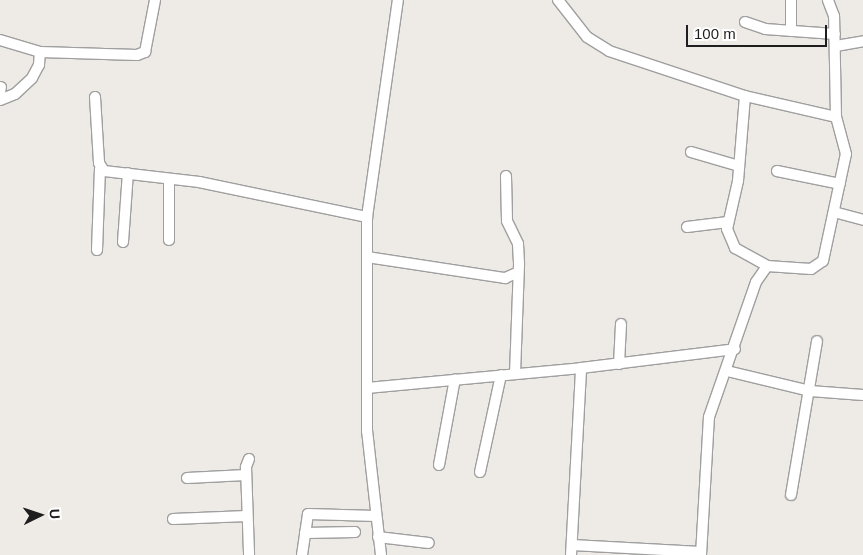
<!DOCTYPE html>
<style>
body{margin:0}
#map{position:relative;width:863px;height:555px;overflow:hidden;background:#eeeae5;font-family:Arial,sans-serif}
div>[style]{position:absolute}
.roads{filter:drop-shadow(1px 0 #9f9f9f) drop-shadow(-1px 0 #9f9f9f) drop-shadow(0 1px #9f9f9f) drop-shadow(0 -1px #9f9f9f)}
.minor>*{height:10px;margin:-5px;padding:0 5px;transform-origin:5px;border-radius:5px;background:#fff}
span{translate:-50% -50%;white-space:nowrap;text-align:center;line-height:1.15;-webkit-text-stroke:4px #fff;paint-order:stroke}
.north{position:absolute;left:15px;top:490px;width:50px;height:50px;-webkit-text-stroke:4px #fff;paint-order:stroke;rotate:86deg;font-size:14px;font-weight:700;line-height:20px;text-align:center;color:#1e1e1e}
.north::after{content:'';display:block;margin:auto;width:18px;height:22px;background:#1e1e1e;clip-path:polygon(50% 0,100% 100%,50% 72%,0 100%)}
.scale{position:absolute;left:686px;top:25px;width:141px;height:22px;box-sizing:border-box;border:2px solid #1e1e1e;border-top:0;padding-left:6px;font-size:15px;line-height:18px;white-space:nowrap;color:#1e1e1e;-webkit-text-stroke:4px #fff;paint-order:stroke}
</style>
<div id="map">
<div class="roads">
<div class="minor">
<i style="left:558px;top:0;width:47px;rotate:51.9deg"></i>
<i style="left:587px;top:37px;width:26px;rotate:32deg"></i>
<i style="left:609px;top:51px;width:143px;rotate:18.3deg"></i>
<i style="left:745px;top:96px;width:93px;rotate:13deg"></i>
<i style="left:791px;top:0;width:31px;rotate:90deg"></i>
<i style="left:745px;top:22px;width:21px;rotate:19deg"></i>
<i style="left:765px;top:29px;width:70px;rotate:4.1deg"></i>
<i style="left:0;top:40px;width:42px;rotate:16.7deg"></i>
<i style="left:40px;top:52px;width:97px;rotate:1.8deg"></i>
<i style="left:137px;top:55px;width:9px;rotate:-21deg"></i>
<i style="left:145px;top:52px;width:53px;rotate:-79.1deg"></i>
<i style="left:836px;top:46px;width:27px;rotate:-10deg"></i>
<i style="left:0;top:92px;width:5px;rotate:-79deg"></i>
<i style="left:745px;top:96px;width:85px;rotate:94.7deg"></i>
<i style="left:738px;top:181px;width:49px;rotate:102.9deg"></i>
<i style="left:727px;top:229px;width:21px;rotate:67deg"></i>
<i style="left:735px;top:248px;width:37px;rotate:29deg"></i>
<i style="left:95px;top:97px;width:66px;rotate:86.5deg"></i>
<i style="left:99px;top:163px;width:9px;rotate:58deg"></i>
<i style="left:104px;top:171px;width:96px;rotate:6.6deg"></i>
<i style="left:199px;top:182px;width:172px;rotate:11.8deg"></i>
<i style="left:0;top:100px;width:16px;rotate:-22deg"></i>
<i style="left:15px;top:94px;width:23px;rotate:-43deg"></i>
<i style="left:32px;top:78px;width:15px;rotate:-62deg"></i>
<i style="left:39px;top:65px;width:13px;rotate:-86deg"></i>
<i style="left:691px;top:152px;width:50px;rotate:16.3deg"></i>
<i style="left:777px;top:171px;width:64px;rotate:11.7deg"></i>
<i style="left:506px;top:176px;width:45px;rotate:88.7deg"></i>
<i style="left:507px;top:221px;width:25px;rotate:64deg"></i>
<i style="left:518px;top:244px;width:21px;rotate:87deg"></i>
<i style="left:519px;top:265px;width:109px;rotate:92.1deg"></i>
<i style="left:169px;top:179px;width:61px;rotate:90deg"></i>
<i style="left:834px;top:212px;width:30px;rotate:15deg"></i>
<i style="left:687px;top:227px;width:41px;rotate:-7deg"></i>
<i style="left:123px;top:242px;width:69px;rotate:-85.9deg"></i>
<i style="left:97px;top:250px;width:81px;rotate:-87.9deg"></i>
<i style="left:367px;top:257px;width:140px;rotate:8.7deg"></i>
<i style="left:505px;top:278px;width:13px;rotate:-23deg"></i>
<i style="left:619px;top:364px;width:40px;rotate:-87.1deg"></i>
<i style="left:727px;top:371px;width:85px;rotate:13.5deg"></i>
<i style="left:810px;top:391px;width:53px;rotate:4.3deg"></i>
<i style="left:367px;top:388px;width:215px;rotate:-5.3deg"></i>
<i style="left:581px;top:368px;width:155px;rotate:-7deg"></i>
<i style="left:249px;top:459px;width:9px;rotate:111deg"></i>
<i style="left:246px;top:467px;width:88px;rotate:88deg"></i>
<i style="left:439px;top:465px;width:87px;rotate:-79.5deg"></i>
<i style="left:480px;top:472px;width:99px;rotate:-77.8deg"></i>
<i style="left:187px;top:478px;width:59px;rotate:-2.9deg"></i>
<i style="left:791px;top:495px;width:156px;rotate:-80.4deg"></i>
<i style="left:173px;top:519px;width:74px;rotate:-2.3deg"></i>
<i style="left:305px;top:533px;width:50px;rotate:-1.1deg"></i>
<i style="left:378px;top:537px;width:51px;rotate:6.7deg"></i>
<i style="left:572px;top:545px;width:129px;rotate:3.1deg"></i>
<i style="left:302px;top:555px;width:41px;rotate:-81.7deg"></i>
<i style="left:308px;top:514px;width:68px;rotate:1.7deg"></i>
<i style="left:381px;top:555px;width:125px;rotate:-96.4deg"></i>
<i style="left:367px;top:431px;width:214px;rotate:-90deg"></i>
<i style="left:367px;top:217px;width:219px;rotate:-81.9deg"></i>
<i style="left:571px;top:555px;width:187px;rotate:-86.9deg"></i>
<i style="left:701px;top:555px;width:138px;rotate:-86.7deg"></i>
<i style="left:709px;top:417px;width:143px;rotate:-70.8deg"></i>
<i style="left:756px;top:282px;width:19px;rotate:-55deg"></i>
<i style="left:767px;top:266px;width:44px;rotate:3.9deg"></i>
<i style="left:811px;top:269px;width:14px;rotate:-34deg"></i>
<i style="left:823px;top:261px;width:109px;rotate:-77.9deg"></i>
<i style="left:846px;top:154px;width:38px;rotate:-105deg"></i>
<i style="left:836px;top:117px;width:101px;rotate:-91.1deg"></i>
<i style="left:834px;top:16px;width:17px;rotate:-111deg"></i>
</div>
</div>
<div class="north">U</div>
<div class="scale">100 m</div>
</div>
